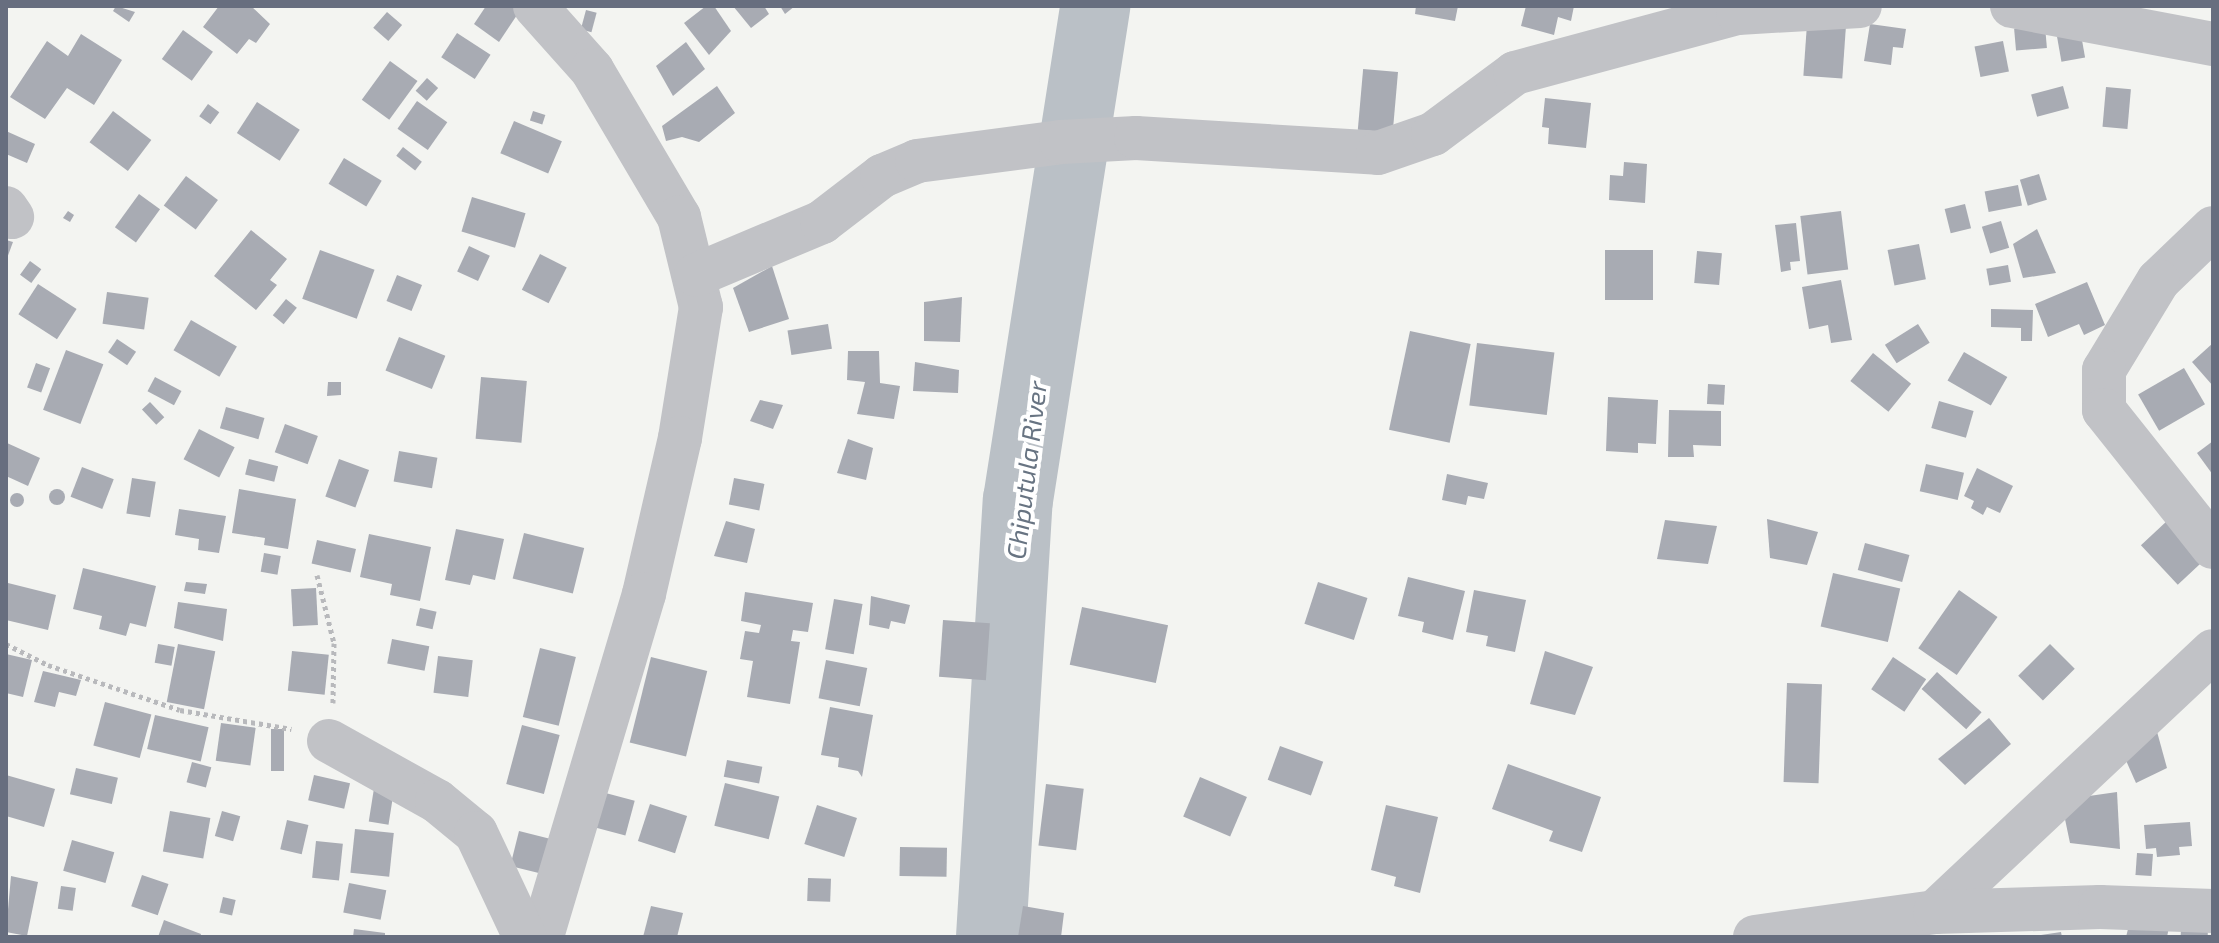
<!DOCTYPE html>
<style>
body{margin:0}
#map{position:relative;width:2219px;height:943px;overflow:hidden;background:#f3f4f1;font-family:"Exo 2",sans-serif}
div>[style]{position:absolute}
.river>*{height:70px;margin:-35px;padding:0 35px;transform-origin:35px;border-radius:35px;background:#bac0c6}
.building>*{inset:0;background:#a8abb3;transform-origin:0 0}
.round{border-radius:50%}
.path>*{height:5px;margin-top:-2.5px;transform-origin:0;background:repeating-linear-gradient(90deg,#b8b9bc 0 4px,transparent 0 8px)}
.minor>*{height:44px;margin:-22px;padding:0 22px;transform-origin:22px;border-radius:22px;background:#c1c2c6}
span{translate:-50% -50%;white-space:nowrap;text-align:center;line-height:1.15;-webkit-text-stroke:8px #fff;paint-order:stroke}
.water-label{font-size:26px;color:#687482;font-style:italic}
.frame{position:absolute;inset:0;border:8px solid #676e7f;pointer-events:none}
</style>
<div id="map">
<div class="river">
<i style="left:991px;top:937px;width:438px;rotate:-86.5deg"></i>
<i style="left:1018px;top:500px;width:500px;rotate:-81.1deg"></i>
</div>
<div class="building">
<i style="clip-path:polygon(116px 6px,135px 12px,129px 22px,113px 11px)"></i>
<i style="clip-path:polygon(219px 6px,251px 6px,270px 24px,256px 43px,249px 39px,237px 54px,203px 27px)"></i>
<i style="clip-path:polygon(486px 6px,523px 6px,499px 42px,474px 24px)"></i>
<i style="clip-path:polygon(706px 6px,714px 6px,731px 31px,709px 55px,684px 23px)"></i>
<i style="clip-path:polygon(733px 6px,764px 6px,769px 14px,751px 28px)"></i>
<i style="clip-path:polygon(780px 6px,795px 6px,785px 14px)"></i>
<i style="clip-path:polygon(1416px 6px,1458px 6px,1455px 21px,1415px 14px)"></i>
<i style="clip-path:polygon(1526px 6px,1574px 6px,1571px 21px,1558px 17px,1554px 35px,1521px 26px)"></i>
<i style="left:586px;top:10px;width:11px;height:20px;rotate:15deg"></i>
<i style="left:387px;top:12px;width:20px;height:21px;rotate:41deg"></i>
<i style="left:2079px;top:23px;width:35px;height:24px;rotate:80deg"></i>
<i style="left:1807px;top:24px;width:39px;height:52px;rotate:4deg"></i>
<i style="clip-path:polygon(1870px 24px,1906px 29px,1903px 48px,1893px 47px,1891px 65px,1864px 61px)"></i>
<i style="left:2045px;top:26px;width:22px;height:31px;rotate:85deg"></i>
<i style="left:183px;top:30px;width:37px;height:36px;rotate:36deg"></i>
<i style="left:457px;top:33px;width:40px;height:29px;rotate:33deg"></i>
<i style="clip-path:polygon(81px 34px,122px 60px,94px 105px,67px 88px,45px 119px,10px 97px,47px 41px,68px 56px)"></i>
<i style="left:2003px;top:41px;width:31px;height:29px;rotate:79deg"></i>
<i style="clip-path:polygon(686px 42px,705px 69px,673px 96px,656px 66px)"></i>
<i style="left:390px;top:61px;width:34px;height:48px;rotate:36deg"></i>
<i style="left:1398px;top:72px;width:61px;height:35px;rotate:95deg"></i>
<i style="left:427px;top:78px;width:15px;height:17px;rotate:42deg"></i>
<i style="clip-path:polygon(717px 86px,735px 113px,699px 142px,682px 137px,666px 141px,662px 126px)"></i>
<i style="left:2063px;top:86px;width:23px;height:33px;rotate:75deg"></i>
<i style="left:2106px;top:87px;width:25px;height:40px;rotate:5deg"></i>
<i style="clip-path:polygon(1545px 98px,1591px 103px,1586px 148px,1548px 144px,1549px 128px,1542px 127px)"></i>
<i style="left:417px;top:101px;width:37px;height:34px;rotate:35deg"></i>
<i style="left:257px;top:102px;width:51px;height:37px;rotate:33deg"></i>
<i style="left:208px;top:104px;width:14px;height:15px;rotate:36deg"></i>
<i style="left:113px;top:111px;width:48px;height:39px;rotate:37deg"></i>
<i style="left:533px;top:111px;width:13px;height:10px;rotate:18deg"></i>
<i style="left:514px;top:121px;width:52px;height:35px;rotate:23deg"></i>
<i style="clip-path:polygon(6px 131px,35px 144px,27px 163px,6px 154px)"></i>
<i style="left:403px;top:147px;width:24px;height:11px;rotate:38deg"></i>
<i style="left:344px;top:158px;width:44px;height:30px;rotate:31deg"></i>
<i style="clip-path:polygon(1624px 162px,1647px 164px,1645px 203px,1609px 200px,1610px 175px,1623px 176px)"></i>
<i style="left:2039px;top:174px;width:27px;height:20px;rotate:73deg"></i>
<i style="left:186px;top:176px;width:40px;height:37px;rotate:37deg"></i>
<i style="left:2018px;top:185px;width:21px;height:34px;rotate:79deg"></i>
<i style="left:139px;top:194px;width:26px;height:41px;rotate:36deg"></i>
<i style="left:472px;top:197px;width:56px;height:36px;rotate:17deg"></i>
<i style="left:1965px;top:204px;width:25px;height:21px;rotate:76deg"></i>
<i style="clip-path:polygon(68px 211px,74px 215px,70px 222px,63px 218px)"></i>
<i style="left:1841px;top:211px;width:59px;height:41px;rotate:83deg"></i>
<i style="left:2001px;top:221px;width:28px;height:20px;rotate:73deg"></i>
<i style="clip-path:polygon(1796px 223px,1800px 261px,1790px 262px,1791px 270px,1781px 272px,1775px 225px)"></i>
<i style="clip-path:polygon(2037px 229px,2056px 273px,2023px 278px,2013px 244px)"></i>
<i style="clip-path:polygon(251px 230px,287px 259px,270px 280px,277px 285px,256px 310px,214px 276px)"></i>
<i style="clip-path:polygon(6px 240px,13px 242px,6px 261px)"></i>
<i style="left:1919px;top:244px;width:36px;height:32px;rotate:79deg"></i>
<i style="left:469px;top:246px;width:23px;height:28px;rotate:25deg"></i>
<i style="left:320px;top:250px;width:58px;height:52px;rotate:20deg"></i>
<i style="left:1605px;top:250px;width:48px;height:50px"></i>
<i style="left:1697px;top:251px;width:25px;height:32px;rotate:5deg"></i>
<i style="left:540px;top:254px;width:30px;height:40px;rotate:27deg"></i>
<i style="left:30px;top:261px;width:14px;height:17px;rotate:36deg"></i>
<i style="left:2008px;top:265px;width:17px;height:22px;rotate:80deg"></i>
<i style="clip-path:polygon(772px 266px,789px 319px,749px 332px,733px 288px)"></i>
<i style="left:397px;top:275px;width:27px;height:28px;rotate:22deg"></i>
<i style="clip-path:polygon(1841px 280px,1852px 340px,1831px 343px,1828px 325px,1809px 329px,1802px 287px)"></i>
<i style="clip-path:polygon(2087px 282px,2105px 325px,2084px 335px,2079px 324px,2048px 337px,2035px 304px)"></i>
<i style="left:38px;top:284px;width:46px;height:36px;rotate:33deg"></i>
<i style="left:107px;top:292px;width:42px;height:32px;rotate:8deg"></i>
<i style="clip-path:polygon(962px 297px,960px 342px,924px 341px,924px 302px)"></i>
<i style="left:286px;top:299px;width:14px;height:21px;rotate:39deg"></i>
<i style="clip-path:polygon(1991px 309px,2033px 310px,2032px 341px,2021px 341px,2021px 328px,1991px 327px)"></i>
<i style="left:191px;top:320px;width:53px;height:35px;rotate:30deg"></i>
<i style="left:828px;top:324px;width:25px;height:41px;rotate:81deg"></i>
<i style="left:1918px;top:324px;width:22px;height:39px;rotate:58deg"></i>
<i style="left:1410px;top:331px;width:62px;height:101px;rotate:12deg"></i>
<i style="left:399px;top:337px;width:50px;height:36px;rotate:22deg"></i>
<i style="left:117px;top:339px;width:23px;height:16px;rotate:34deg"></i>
<i style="left:1477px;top:343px;width:78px;height:63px;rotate:7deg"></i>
<i style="clip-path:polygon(2213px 343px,2213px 386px,2192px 362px)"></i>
<i style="left:66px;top:350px;width:40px;height:64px;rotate:21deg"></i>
<i style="clip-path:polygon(848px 351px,879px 351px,880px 383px,900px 386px,894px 419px,857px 414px,865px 382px,847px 380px)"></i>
<i style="left:1964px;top:352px;width:50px;height:33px;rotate:30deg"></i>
<i style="left:1873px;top:353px;width:49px;height:36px;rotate:39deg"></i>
<i style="clip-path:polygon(915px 362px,959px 370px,958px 393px,913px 391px)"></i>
<i style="left:36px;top:363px;width:15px;height:26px;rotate:20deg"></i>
<i style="left:2184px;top:368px;width:42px;height:53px;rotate:60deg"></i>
<i style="left:155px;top:377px;width:30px;height:16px;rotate:28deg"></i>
<i style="left:481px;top:377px;width:46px;height:62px;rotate:5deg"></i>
<i style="clip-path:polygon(328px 382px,341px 382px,341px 395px,327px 396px)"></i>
<i style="left:1708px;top:384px;width:17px;height:20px;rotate:3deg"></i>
<i style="clip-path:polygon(1608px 397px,1658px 400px,1656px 444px,1638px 443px,1638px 453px,1606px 451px)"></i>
<i style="clip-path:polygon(760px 400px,783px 405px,773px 429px,750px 421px)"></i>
<i style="left:1939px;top:401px;width:36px;height:28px;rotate:16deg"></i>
<i style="left:150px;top:402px;width:21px;height:11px;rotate:47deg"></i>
<i style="left:226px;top:407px;width:40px;height:22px;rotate:16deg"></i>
<i style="clip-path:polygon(1669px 410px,1721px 411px,1721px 446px,1693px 445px,1694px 457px,1668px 457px)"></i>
<i style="left:285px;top:424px;width:35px;height:30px;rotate:20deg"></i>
<i style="left:199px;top:429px;width:40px;height:34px;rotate:27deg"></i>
<i style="clip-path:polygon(848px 439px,873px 448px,866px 480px,837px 473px)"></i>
<i style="clip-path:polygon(2213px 441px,2213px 475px,2197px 453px)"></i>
<i style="clip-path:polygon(7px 443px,40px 458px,28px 486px,6px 476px)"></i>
<i style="left:399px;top:451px;width:39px;height:31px;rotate:10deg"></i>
<i style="left:249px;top:459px;width:30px;height:16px;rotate:14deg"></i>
<i style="left:339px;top:459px;width:32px;height:40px;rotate:20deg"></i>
<i style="left:1926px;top:464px;width:39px;height:28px;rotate:13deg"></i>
<i style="left:82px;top:467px;width:34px;height:32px;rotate:21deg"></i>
<i style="clip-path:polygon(1977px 468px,2013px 486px,2000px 513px,1987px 507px,1983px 515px,1971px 508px,1974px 501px,1964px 496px)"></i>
<i style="clip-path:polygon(1447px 474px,1488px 483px,1484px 499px,1468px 496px,1466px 505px,1442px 500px)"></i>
<i style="left:132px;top:478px;width:24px;height:36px;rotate:9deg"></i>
<i style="left:734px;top:478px;width:31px;height:27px;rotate:11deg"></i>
<i style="clip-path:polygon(239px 489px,296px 499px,288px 549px,264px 545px,265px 538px,232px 533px)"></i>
<i class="round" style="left:49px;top:489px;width:16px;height:16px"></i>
<i class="round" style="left:10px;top:493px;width:14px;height:14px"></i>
<i style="clip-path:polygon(179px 509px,226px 516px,219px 553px,198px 550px,199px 539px,175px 535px)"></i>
<i style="clip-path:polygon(1767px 519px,1818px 532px,1807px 565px,1770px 558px)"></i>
<i style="clip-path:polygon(1665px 520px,1717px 526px,1708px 564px,1657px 559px)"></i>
<i style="left:2168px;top:520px;width:54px;height:37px;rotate:47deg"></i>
<i style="clip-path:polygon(726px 521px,755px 529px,747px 563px,714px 556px)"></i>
<i style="clip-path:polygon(456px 529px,504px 539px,495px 580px,473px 575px,470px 585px,445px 580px)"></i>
<i style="left:524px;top:533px;width:62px;height:47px;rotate:14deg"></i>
<i style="clip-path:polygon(369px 534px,431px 547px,420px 601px,390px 595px,392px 584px,360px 577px)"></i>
<i style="left:317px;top:540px;width:40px;height:24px;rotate:13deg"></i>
<i style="left:1865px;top:543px;width:46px;height:28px;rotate:15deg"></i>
<i style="left:264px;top:553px;width:17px;height:19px;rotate:10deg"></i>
<i style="clip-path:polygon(83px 568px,156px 586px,146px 627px,130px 623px,126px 636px,99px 629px,102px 616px,73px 609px)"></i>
<i style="left:1833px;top:573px;width:69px;height:55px;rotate:13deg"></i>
<i style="clip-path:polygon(1408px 577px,1465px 591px,1453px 640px,1422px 632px,1424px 622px,1398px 616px)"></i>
<i style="clip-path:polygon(186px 582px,207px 584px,205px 594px,184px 591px)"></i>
<i style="left:1318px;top:582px;width:52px;height:44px;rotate:18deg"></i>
<i style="clip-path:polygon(8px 583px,56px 595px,48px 630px,6px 620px)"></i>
<i style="left:316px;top:588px;width:37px;height:25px;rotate:87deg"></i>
<i style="clip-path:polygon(1474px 590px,1526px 600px,1515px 652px,1486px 646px,1488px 636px,1466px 632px)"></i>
<i style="left:1959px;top:590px;width:47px;height:71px;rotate:35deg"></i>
<i style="clip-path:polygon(745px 592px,813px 603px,808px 632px,793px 630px,791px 641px,800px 642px,790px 704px,747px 697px,753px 661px,740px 659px,745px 631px,759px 633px,761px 625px,741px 621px)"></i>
<i style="clip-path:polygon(871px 596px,910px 605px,905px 624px,891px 621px,889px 629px,869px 625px)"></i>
<i style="left:834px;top:599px;width:29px;height:51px;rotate:10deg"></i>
<i style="clip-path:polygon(178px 602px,227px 609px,223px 641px,174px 628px)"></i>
<i style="left:1082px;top:607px;width:88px;height:59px;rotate:12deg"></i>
<i style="left:420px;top:608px;width:17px;height:18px;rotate:13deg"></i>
<i style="left:943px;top:620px;width:47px;height:57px;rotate:4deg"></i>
<i style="left:392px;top:639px;width:38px;height:25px;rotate:11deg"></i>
<i style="left:158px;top:644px;width:17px;height:19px;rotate:10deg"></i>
<i style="left:178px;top:644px;width:38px;height:59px;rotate:11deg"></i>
<i style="left:2050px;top:644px;width:35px;height:45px;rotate:45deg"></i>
<i style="left:540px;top:648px;width:37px;height:71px;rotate:14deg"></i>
<i style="left:292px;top:651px;width:37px;height:40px;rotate:6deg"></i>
<i style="clip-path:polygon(1545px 651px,1593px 667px,1575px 715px,1530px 704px)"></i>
<i style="clip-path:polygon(6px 654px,32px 660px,23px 697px,6px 693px)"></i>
<i style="left:438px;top:656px;width:35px;height:37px;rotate:7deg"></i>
<i style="left:651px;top:657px;width:58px;height:88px;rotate:14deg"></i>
<i style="left:1893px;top:657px;width:40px;height:39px;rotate:34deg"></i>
<i style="left:826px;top:660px;width:42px;height:39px;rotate:11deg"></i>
<i style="clip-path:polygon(43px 671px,81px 680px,76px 696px,59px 692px,55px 707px,34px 702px)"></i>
<i style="left:1937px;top:672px;width:60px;height:23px;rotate:42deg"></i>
<i style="left:1787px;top:683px;width:35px;height:99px;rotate:2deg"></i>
<i style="left:105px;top:702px;width:48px;height:45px;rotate:15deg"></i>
<i style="clip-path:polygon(830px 707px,873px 715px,862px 777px,858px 771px,838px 767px,839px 758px,821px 755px)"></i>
<i style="left:155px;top:715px;width:55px;height:35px;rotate:13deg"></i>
<i style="clip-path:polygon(1989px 718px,2011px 744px,1965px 785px,1938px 759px)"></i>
<i style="left:221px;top:723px;width:35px;height:38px;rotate:8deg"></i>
<i style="left:522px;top:725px;width:39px;height:61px;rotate:15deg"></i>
<i style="clip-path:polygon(2156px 728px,2167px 768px,2136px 783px,2120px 747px)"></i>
<i style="left:271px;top:729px;width:13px;height:42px"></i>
<i style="left:1280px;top:746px;width:46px;height:36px;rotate:20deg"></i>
<i style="left:727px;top:760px;width:36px;height:17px;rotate:11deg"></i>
<i style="left:192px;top:762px;width:20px;height:21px;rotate:15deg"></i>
<i style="clip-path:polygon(1508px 764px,1601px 797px,1582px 852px,1549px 841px,1553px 831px,1492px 809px)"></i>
<i style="left:76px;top:768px;width:43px;height:27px;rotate:13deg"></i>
<i style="clip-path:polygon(6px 775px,55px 789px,44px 827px,6px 816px)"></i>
<i style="left:314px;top:775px;width:37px;height:26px;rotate:13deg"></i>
<i style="left:1200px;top:777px;width:51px;height:43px;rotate:23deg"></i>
<i style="left:375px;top:782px;width:20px;height:40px;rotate:9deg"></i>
<i style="left:725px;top:783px;width:56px;height:44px;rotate:14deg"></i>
<i style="left:1046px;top:784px;width:38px;height:62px;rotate:7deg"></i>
<i style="left:598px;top:791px;width:38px;height:36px;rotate:15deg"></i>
<i style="clip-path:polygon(2117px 792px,2120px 849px,2070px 843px,2061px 800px)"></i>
<i style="left:650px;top:804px;width:39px;height:39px;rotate:18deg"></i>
<i style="left:817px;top:805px;width:42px;height:41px;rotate:18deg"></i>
<i style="clip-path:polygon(1386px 805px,1438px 817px,1420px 893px,1394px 886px,1396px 877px,1371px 870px)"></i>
<i style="left:170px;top:811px;width:41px;height:41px;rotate:10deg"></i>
<i style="left:222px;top:811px;width:19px;height:26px;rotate:16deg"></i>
<i style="left:287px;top:820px;width:22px;height:30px;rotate:13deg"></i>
<i style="clip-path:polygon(2190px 822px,2192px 846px,2179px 847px,2180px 855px,2157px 857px,2156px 848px,2146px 849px,2144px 825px)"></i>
<i style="left:355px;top:829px;width:39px;height:44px;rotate:6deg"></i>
<i style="left:519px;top:831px;width:44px;height:36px;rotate:14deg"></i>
<i style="left:72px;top:840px;width:44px;height:32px;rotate:16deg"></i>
<i style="left:316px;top:841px;width:27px;height:37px;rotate:6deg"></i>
<i style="left:900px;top:847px;width:47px;height:29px;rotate:1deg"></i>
<i style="left:2137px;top:853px;width:16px;height:22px;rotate:4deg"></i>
<i style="left:142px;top:875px;width:28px;height:33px;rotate:19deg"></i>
<i style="clip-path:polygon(11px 876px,38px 882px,27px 936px,6px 932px)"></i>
<i style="left:808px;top:878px;width:23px;height:23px;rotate:2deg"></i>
<i style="left:349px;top:883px;width:38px;height:30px;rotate:11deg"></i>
<i style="left:61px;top:886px;width:15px;height:23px;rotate:8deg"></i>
<i style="left:223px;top:897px;width:13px;height:16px;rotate:13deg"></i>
<i style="clip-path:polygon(651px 906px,683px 913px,677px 937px,643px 937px)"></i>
<i style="clip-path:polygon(1023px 906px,1064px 913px,1061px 937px,1018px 937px)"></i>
<i style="clip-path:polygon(2132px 913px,2170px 922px,2167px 937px,2126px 937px)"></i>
<i style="clip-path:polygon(164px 920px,201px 934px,200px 937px,158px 937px)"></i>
<i style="left:2181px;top:927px;width:27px;height:10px;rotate:2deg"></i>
<i style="clip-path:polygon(354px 929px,385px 933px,385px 937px,353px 937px)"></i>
<i style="clip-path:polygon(2061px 932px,2062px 937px,2042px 937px,2041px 935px)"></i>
</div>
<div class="path">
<i style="left:317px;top:575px;width:70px;rotate:76deg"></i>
<i style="left:334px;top:643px;width:60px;rotate:91deg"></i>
<i style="left:6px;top:644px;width:47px;rotate:26.6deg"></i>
<i style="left:48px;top:665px;width:139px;rotate:18.8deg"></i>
<i style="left:180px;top:710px;width:113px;rotate:9.7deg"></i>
</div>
<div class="minor">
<i style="left:535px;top:6px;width:86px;rotate:48.3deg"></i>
<i style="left:592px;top:70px;width:171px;rotate:59.4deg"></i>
<i style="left:679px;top:217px;width:93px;rotate:76.3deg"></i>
<i style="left:701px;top:307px;width:133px;rotate:99.1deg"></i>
<i style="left:680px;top:438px;width:160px;rotate:103deg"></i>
<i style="left:644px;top:594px;width:358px;rotate:106.6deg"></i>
<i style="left:2012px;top:6px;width:205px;rotate:10.7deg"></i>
<i style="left:6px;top:208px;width:11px;rotate:56deg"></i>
<i style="left:2213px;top:228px;width:76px;rotate:136.1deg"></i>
<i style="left:2158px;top:281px;width:104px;rotate:121.2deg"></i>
<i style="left:2104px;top:370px;width:40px;rotate:90deg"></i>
<i style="left:2104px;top:410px;width:175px;rotate:51.5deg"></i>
<i style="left:696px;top:275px;width:137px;rotate:-22.8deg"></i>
<i style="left:822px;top:222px;width:76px;rotate:-37.5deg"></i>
<i style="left:882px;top:176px;width:38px;rotate:-23deg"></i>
<i style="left:917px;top:161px;width:145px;rotate:-7.5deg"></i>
<i style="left:1061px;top:142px;width:75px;rotate:-3.1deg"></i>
<i style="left:1136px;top:138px;width:242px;rotate:3.5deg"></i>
<i style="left:1378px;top:153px;width:58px;rotate:-19.1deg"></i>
<i style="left:1433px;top:134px;width:102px;rotate:-36.6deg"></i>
<i style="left:1515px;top:73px;width:231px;rotate:-15.1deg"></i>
<i style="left:1738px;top:13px;width:122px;rotate:-3.3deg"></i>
<i style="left:329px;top:741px;width:124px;rotate:29.1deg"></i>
<i style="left:437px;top:801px;width:50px;rotate:39.4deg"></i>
<i style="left:476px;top:833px;width:115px;rotate:64.8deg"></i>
<i style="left:1935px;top:912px;width:381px;rotate:-43.2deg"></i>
<i style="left:1755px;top:937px;width:182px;rotate:-7.9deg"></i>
<i style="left:1935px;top:912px;width:165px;rotate:-1.7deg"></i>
<i style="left:2100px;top:907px;width:113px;rotate:2deg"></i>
</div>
<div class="water-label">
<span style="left:1026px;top:470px;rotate:-83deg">Chiputula River</span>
</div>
<div class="frame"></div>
</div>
